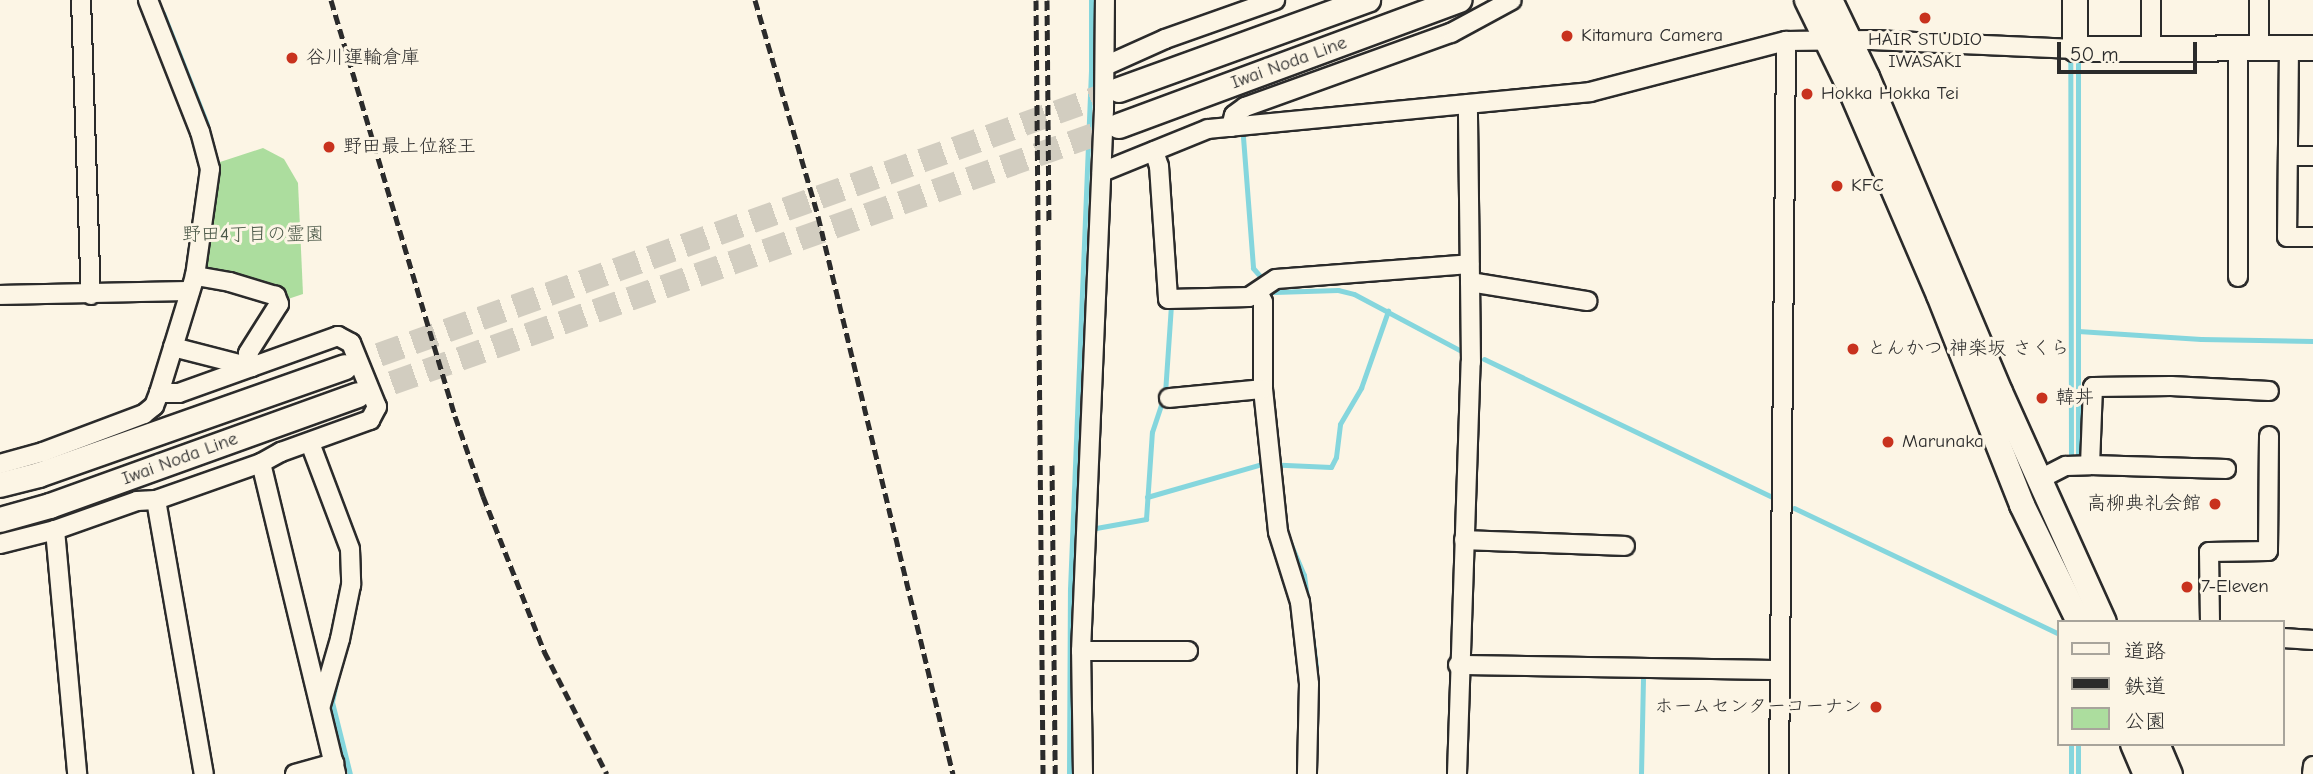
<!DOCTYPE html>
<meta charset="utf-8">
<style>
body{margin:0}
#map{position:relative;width:2313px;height:774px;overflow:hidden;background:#fcf5e5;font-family:"Comic Neue","Klee One",sans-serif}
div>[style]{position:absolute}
.green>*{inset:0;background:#acdd9e}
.stream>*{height:5px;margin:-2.5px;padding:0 2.5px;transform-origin:2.5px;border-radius:2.5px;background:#85d6dd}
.secondary-tunnel>*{height:24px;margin-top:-12px;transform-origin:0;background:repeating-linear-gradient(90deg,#d2cdc0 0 24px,transparent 0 36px)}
.roads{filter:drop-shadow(2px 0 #2b2b2b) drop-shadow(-2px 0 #2b2b2b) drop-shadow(0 2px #2b2b2b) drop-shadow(0 -2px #2b2b2b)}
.street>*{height:18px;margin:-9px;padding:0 9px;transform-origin:9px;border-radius:9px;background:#fcf5e5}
.secondary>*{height:24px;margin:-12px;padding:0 12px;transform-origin:12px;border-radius:12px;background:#fcf5e5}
.rail>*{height:5px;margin-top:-2.5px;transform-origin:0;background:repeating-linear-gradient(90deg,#2b2b2b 0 10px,transparent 0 15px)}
.dots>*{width:19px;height:19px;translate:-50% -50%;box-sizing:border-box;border:4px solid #fcf5e5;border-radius:50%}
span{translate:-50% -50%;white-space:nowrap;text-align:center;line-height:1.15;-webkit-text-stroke:6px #fcf5e5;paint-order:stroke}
.poi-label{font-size:19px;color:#2b2b2b}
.left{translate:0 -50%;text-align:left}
.right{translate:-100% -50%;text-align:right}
.street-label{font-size:19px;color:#2b2b2b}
.park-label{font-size:19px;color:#4b5848}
.legend{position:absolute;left:2057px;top:620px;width:228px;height:126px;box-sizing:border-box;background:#fcf5e5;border:2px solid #a8a49b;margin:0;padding:9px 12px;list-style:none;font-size:21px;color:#2b2b2b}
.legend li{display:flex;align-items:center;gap:14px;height:35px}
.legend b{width:35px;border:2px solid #a8a49b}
.scale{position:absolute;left:2057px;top:42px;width:140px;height:32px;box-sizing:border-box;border:4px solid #2b2b2b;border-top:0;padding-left:9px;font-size:21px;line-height:24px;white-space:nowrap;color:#2b2b2b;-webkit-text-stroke:5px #fcf5e5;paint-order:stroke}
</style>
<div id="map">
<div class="green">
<i style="clip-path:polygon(263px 148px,284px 159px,298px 183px,303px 294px,285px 300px,201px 269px,217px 163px)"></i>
</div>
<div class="stream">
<i style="left:163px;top:13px;width:119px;rotate:68.4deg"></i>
<i style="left:2074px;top:57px;width:6px;rotate:45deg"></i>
<i style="left:2078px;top:61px;width:396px;rotate:90deg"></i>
<i style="left:1243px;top:137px;width:131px;rotate:85.6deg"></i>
<i style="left:1253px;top:268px;width:32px;rotate:49deg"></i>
<i style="left:1274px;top:292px;width:64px;rotate:-1.8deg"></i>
<i style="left:1338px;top:290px;width:16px;rotate:14deg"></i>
<i style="left:1354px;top:294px;width:126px;rotate:28deg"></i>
<i style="left:2078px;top:331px;width:123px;rotate:3.7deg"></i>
<i style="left:2201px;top:339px;width:112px;rotate:1deg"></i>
<i style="left:1484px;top:359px;width:319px;rotate:25.6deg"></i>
<i style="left:2071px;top:457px;width:396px;rotate:-90.1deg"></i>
<i style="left:2070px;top:61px;width:6px;rotate:-45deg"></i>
<i style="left:1147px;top:497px;width:120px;rotate:-16deg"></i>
<i style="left:1262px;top:464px;width:69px;rotate:2.5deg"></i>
<i style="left:1331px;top:467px;width:11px;rotate:-63deg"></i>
<i style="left:1336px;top:457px;width:33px;rotate:-83deg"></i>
<i style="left:1340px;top:424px;width:42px;rotate:-59.7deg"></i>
<i style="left:1361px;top:388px;width:82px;rotate:-70.7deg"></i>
<i style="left:1794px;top:508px;width:293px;rotate:25.4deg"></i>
<i style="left:1096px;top:528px;width:51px;rotate:-10.2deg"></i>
<i style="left:1146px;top:519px;width:87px;rotate:-86.1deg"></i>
<i style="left:1152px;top:432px;width:41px;rotate:-71.6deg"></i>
<i style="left:1165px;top:393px;width:88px;rotate:-86.1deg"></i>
<i style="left:1171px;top:305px;width:4px"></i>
<i style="left:1289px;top:540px;width:38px;rotate:67deg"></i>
<i style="left:1304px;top:575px;width:92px;rotate:82.5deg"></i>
<i style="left:337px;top:678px;width:25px;rotate:102deg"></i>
<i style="left:332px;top:702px;width:74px;rotate:76deg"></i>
<i style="left:1069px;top:774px;width:185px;rotate:-89.7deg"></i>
<i style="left:1070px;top:589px;width:519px;rotate:-87.68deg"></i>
<i style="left:1091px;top:70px;width:70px;rotate:-90deg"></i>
<i style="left:1641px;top:774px;width:95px;rotate:-88.8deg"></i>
<i style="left:2071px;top:774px;width:30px;rotate:-90deg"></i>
<i style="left:2078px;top:774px;width:30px;rotate:-90deg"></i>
</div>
<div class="secondary-tunnel">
<i style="left:345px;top:367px;width:822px;rotate:-19.69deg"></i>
<i style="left:358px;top:395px;width:807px;rotate:-19.47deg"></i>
</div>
<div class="roads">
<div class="street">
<i style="left:81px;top:0;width:295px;rotate:88.1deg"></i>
<i style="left:2151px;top:48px;width:48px;rotate:-90deg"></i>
<i style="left:2259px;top:48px;width:48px;rotate:-90deg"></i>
<i style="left:2289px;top:48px;width:189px;rotate:90.6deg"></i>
<i style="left:2287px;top:237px;width:26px"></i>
<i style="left:1105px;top:66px;width:66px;rotate:-24.2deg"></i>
<i style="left:1165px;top:39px;width:117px;rotate:-19.5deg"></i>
<i style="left:1231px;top:127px;width:12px;rotate:-76deg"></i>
<i style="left:1234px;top:115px;width:14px;rotate:-36deg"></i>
<i style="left:1245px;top:107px;width:219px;rotate:-19.8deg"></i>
<i style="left:1451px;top:33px;width:69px;rotate:-28.4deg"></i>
<i style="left:1154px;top:151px;width:16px;rotate:72deg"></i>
<i style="left:1159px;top:166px;width:133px;rotate:86.1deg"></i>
<i style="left:1168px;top:299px;width:81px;rotate:-1.4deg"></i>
<i style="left:1249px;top:297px;width:32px;rotate:-34deg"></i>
<i style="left:1276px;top:279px;width:194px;rotate:-4.4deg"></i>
<i style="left:2288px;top:156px;width:25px"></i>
<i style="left:1102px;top:172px;width:114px;rotate:-22.1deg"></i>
<i style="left:1208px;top:129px;width:384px;rotate:-5.5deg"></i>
<i style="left:1590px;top:92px;width:203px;rotate:-14.6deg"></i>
<i style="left:1786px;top:41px;width:85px;rotate:-0.7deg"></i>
<i style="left:1871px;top:40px;width:204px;rotate:2.5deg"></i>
<i style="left:2238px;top:277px;width:229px;rotate:-90deg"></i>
<i style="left:1470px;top:282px;width:119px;rotate:9.2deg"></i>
<i style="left:1258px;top:292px;width:11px;rotate:63deg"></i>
<i style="left:1263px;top:302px;width:87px;rotate:90deg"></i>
<i style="left:1263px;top:389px;width:144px;rotate:84deg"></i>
<i style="left:1278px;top:532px;width:73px;rotate:72.6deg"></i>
<i style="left:1300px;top:602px;width:82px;rotate:83.7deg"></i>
<i style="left:1309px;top:684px;width:90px;rotate:91.3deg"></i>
<i style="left:0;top:295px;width:190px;rotate:-1.2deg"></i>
<i style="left:173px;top:347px;width:81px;rotate:14.4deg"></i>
<i style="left:251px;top:367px;width:14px;rotate:-102deg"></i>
<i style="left:248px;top:353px;width:58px;rotate:-57.7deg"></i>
<i style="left:279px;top:304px;width:9px;rotate:-111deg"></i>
<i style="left:276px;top:296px;width:48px;rotate:-163.1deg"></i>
<i style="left:230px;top:282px;width:36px;rotate:-170deg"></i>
<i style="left:1169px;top:398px;width:94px;rotate:-5.5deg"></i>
<i style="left:310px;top:443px;width:113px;rotate:69.3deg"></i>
<i style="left:350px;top:549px;width:36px;rotate:88deg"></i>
<i style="left:351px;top:585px;width:55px;rotate:101.5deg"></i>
<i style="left:340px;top:639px;width:69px;rotate:106.1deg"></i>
<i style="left:261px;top:463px;width:320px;rotate:76.4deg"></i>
<i style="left:0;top:464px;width:45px;rotate:-15.6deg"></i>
<i style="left:43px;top:452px;width:108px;rotate:-20.6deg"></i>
<i style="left:144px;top:414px;width:13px;rotate:-39deg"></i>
<i style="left:154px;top:406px;width:14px;rotate:-69deg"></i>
<i style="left:159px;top:393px;width:122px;rotate:-72.9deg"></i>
<i style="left:195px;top:276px;width:108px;rotate:-82deg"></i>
<i style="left:210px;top:169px;width:38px;rotate:-105deg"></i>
<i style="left:200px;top:132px;width:142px;rotate:-111.5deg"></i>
<i style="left:2226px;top:469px;width:136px;rotate:-178.3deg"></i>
<i style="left:2090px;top:465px;width:78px;rotate:-87.8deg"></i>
<i style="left:2093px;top:387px;width:78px;rotate:-0.7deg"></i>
<i style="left:2171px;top:386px;width:98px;rotate:2.9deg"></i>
<i style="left:2040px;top:479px;width:29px;rotate:-27deg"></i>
<i style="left:2066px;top:466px;width:24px;rotate:-2deg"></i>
<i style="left:156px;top:500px;width:278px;rotate:80.1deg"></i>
<i style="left:55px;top:530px;width:245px;rotate:84.8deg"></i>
<i style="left:1464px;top:540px;width:161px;rotate:2.1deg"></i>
<i style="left:0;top:544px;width:57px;rotate:-14.3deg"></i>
<i style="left:55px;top:530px;width:87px;rotate:-19.5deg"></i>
<i style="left:137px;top:501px;width:19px;rotate:-3deg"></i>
<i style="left:156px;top:500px;width:111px;rotate:-19.4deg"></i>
<i style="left:261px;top:463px;width:23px;rotate:-29deg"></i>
<i style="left:281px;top:452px;width:95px;rotate:-19.8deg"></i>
<i style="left:370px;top:420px;width:15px;rotate:-62deg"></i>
<i style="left:377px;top:407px;width:69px;rotate:-112.1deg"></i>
<i style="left:351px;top:343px;width:15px;rotate:-152deg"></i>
<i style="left:338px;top:336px;width:169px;rotate:160.3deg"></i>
<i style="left:179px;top:393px;width:20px;rotate:180deg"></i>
<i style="left:2210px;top:622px;width:70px;rotate:-90.8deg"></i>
<i style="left:2209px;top:552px;width:59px;rotate:-1deg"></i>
<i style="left:2268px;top:551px;width:115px;rotate:-89.5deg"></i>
<i style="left:2283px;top:638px;width:30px;rotate:4deg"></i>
<i style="left:1081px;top:651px;width:107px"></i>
<i style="left:1458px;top:665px;width:322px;rotate:0.9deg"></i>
<i style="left:295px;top:774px;width:41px;rotate:-15.8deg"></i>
<i style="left:1083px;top:774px;width:123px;rotate:-90.9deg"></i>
<i style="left:1081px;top:651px;width:541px;rotate:-87.57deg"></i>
<i style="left:1104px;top:110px;width:110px;rotate:-89.5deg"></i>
<i style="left:1457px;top:774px;width:412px;rotate:-88.1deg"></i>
<i style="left:1471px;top:362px;width:258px;rotate:-90.7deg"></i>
<i style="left:1779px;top:774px;width:733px;rotate:-89.45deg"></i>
<i style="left:2312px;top:774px;width:8px;rotate:-83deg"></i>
</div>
<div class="secondary">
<i style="left:1807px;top:0;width:96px;rotate:64deg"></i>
<i style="left:1849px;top:86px;width:228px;rotate:66.7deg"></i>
<i style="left:1939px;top:295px;width:226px;rotate:68.4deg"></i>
<i style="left:2022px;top:505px;width:130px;rotate:64deg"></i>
<i style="left:1830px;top:0;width:85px;rotate:64.3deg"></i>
<i style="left:1867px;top:77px;width:342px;rotate:67.1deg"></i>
<i style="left:2000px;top:392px;width:252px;rotate:65.7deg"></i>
<i style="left:2075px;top:0;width:49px;rotate:90deg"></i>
<i style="left:2075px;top:49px;width:238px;rotate:-0.2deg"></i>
<i style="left:1119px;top:90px;width:265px;rotate:-19.9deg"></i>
<i style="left:1119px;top:126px;width:363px;rotate:-20.3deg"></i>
<i style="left:0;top:485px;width:40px;rotate:-14.4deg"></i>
<i style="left:39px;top:475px;width:324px;rotate:-19.4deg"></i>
<i style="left:0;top:520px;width:52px;rotate:-15.6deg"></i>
<i style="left:50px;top:506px;width:327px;rotate:-19.8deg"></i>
<i style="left:2133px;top:744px;width:33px;rotate:67deg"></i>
<i style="left:2157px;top:744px;width:33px;rotate:67deg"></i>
</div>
</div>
<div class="rail">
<i style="left:331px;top:0;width:434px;rotate:73.4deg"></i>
<i style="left:455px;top:416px;width:85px;rotate:70.7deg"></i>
<i style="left:483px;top:496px;width:167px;rotate:68.5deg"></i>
<i style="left:544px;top:651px;width:138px;rotate:62.9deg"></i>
<i style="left:755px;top:0;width:225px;rotate:73.7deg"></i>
<i style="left:818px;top:216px;width:574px;rotate:76.4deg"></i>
<i style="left:1036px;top:0;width:774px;rotate:89.48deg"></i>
<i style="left:1047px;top:0;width:224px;rotate:89.5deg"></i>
<i style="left:1052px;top:465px;width:309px;rotate:89.4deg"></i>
</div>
<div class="dots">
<i style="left:1925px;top:18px;background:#c8321e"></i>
<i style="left:1567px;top:36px;background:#c8321e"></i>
<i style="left:292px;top:58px;background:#c8321e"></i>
<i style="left:1807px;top:94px;background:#c8321e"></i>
<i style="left:329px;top:147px;background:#c8321e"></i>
<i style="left:1837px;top:186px;background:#c8321e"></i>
<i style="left:1853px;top:349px;background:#c8321e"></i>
<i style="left:2042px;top:398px;background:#c8321e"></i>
<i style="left:1888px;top:442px;background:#c8321e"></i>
<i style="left:2215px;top:504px;background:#c8321e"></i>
<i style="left:2187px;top:587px;background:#c8321e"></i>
<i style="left:1876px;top:707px;background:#c8321e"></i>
</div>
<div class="poi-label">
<span class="left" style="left:1581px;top:36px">Kitamura Camera</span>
<span style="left:1925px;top:51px">HAIR STUDIO<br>IWASAKI</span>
<span class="left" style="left:306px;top:58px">谷川運輸倉庫</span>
<span class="left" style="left:1821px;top:94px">Hokka Hokka Tei</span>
<span class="left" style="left:343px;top:147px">野田最上位経王</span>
<span class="left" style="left:1851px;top:186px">KFC</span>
<span class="left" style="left:1867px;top:349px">とんかつ 神楽坂 さくら</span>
<span class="left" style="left:2056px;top:398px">韓丼</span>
<span class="left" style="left:1902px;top:442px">Marunaka</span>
<span class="right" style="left:2201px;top:504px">高柳典礼会館</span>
<span class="left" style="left:2201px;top:587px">7-Eleven</span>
<span class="right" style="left:1862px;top:707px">ホームセンターコーナン</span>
</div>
<div class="street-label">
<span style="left:1289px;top:63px;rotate:-20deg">Iwai Noda Line</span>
<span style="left:180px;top:459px;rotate:-20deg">Iwai Noda Line</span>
</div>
<div class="park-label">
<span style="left:253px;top:235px">野田4丁目の霊園</span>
</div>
<ul class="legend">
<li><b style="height:9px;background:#fcf5e5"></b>道路</li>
<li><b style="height:9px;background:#2b2b2b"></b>鉄道</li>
<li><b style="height:19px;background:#acdd9e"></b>公園</li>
</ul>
<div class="scale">50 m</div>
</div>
